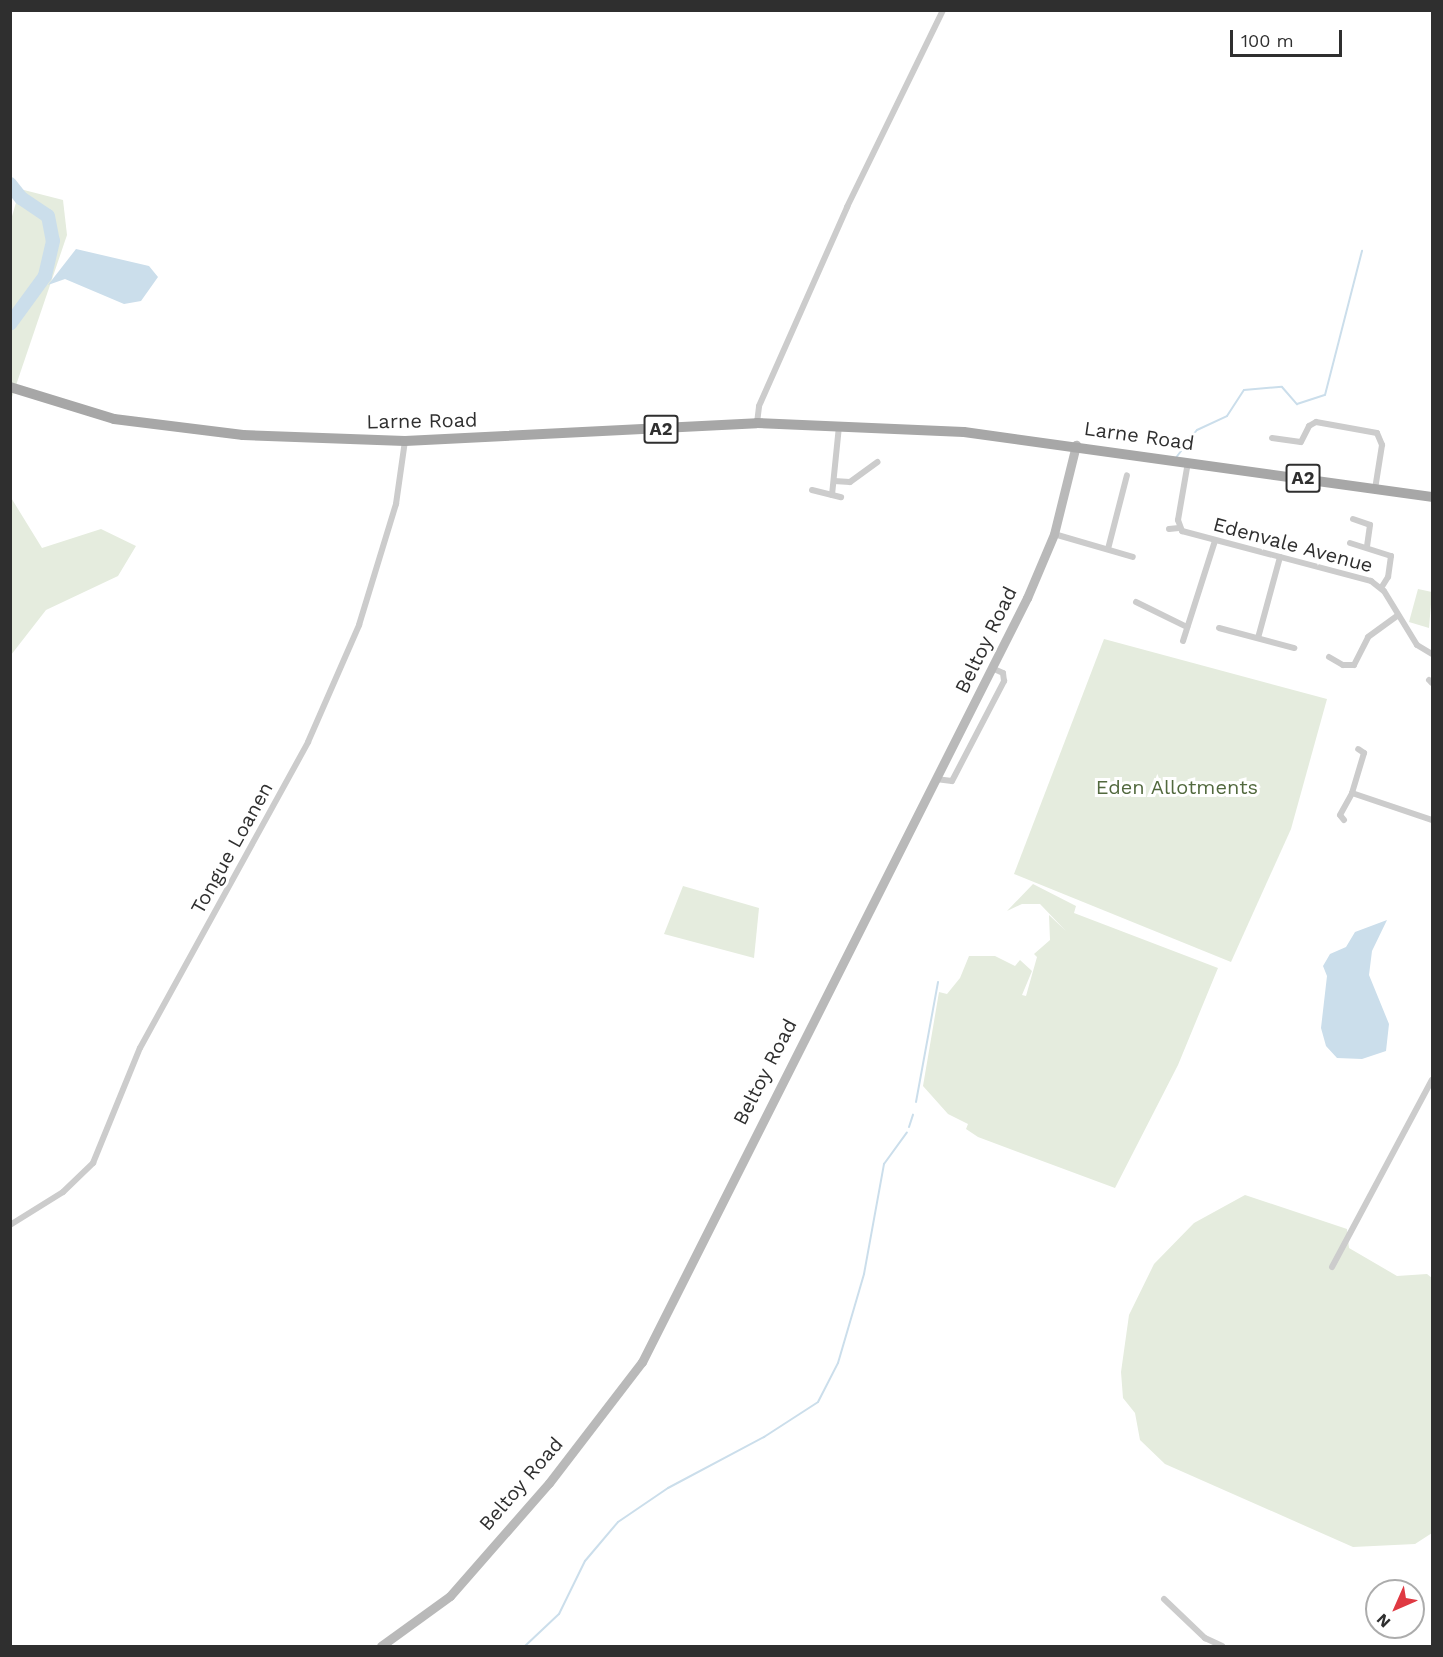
<!DOCTYPE html>
<style>
body{margin:0}
#map{position:relative;width:1443px;height:1657px;overflow:hidden;background:#fff;font-family:"Work Sans",sans-serif}
div>[style]{position:absolute}
.green>*{inset:0;background:#e5ecde}
.water>*{inset:0;background:#cbdeeb}
.stream>*{height:2px;margin:-1px;padding:0 1px;transform-origin:1px;border-radius:1px;background:#cbdeeb}
.river>*{height:14px;margin:-7px;padding:0 7px;transform-origin:7px;border-radius:7px;background:#cbdeeb}
.street>*{height:6px;margin:-3px;padding:0 3px;transform-origin:3px;border-radius:3px;background:#ccc}
.secondary>*{height:9px;margin:-4.5px;padding:0 4.5px;transform-origin:4.5px;border-radius:4.5px;background:#b9b9b9}
.primary>*{height:10px;margin:-5px;padding:0 5px;transform-origin:5px;border-radius:5px;background:#a7a7a7}
span{translate:-50% -50%;white-space:nowrap;text-align:center;line-height:1.15;-webkit-text-stroke:6px #fff;paint-order:stroke}
.shield-label span{padding:2px 4px;background:#fff;border:2px solid;border-radius:4px;-webkit-text-stroke-width:0}
.shield-label{font-size:18px;color:#2f2f2f;font-weight:700}
.street-label{font-size:20px;color:#2f2f2f}
.park-label{font-size:20px;color:#52693e}
.frame{position:absolute;inset:0;border:12px solid #2f2f2f;pointer-events:none}
.north{position:absolute;left:1365px;top:1579px;width:60px;height:60px;box-sizing:border-box;background:#fff;border:2px solid #acacac;border-radius:50%;rotate:225deg;font-size:16px;font-weight:700;line-height:24px;text-align:center;color:#2f2f2f}
.north::after{content:'';display:block;margin:auto;width:21px;height:27px;background:#df3942;clip-path:polygon(50% 0,100% 100%,50% 72%,0 100%)}
.scale{position:absolute;left:1230px;top:30px;width:112px;height:27px;box-sizing:border-box;border:3px solid #2f2f2f;border-top:0;padding-left:8px;font-size:18px;line-height:21px;white-space:nowrap;color:#2f2f2f;-webkit-text-stroke:4px #fff;paint-order:stroke}
</style>
<div id="map">
<div class="green">
<i style="clip-path:polygon(20px 189px,63px 200px,67px 235px,11px 400px,10px 223px)"></i>
<i style="clip-path:polygon(10px 496px,42px 548px,101px 529px,136px 546px,118px 576px,46px 610px,11px 655px)"></i>
<i style="clip-path:polygon(1418px 589px,1432px 592px,1429px 628px,1409px 622px)"></i>
<i style="clip-path:polygon(1104px 639px,1327px 699px,1291px 829px,1231px 962px,1014px 874px)"></i>
<i style="clip-path:polygon(1033px 884px,1076px 906px,1074px 913px,1218px 968px,1178px 1065px,1115px 1188px,978px 1137px,966px 1129px,968px 1124px,948px 1114px,923px 1086px,939px 992px,947px 994px,960px 978px,969px 956px,995px 956px,1015px 966px,1020px 960px,1032px 971px,1022px 995px,1026px 996px,1037px 957px,1034px 954px,1050px 940px,1049px 915px,1066px 931px,1040px 904px,1022px 904px,1007px 911px)"></i>
<i style="clip-path:polygon(683px 886px,759px 908px,754px 958px,664px 934px)"></i>
<i style="clip-path:polygon(1245px 1195px,1347px 1229px,1349px 1248px,1397px 1276px,1427px 1274px,1432px 1278px,1432px 1533px,1415px 1544px,1353px 1547px,1165px 1464px,1140px 1440px,1135px 1413px,1123px 1398px,1121px 1372px,1129px 1315px,1154px 1264px,1194px 1223px)"></i>
</div>
<div class="water">
<i style="clip-path:polygon(76px 249px,149px 266px,158px 277px,141px 301px,124px 304px,65px 279px,48px 285px)"></i>
<i style="clip-path:polygon(1387px 920px,1372px 951px,1369px 975px,1389px 1024px,1386px 1051px,1362px 1059px,1337px 1058px,1326px 1046px,1321px 1028px,1327px 976px,1323px 966px,1330px 954px,1346px 947px,1355px 932px)"></i>
</div>
<div class="stream">
<i style="left:1175px;top:459px;width:36px;rotate:-53deg"></i>
<i style="left:1197px;top:430px;width:33px;rotate:-25deg"></i>
<i style="left:1227px;top:416px;width:31px;rotate:-57deg"></i>
<i style="left:1244px;top:390px;width:38px;rotate:-5deg"></i>
<i style="left:1282px;top:387px;width:23px;rotate:49deg"></i>
<i style="left:1297px;top:404px;width:29px;rotate:-18deg"></i>
<i style="left:1325px;top:395px;width:149px;rotate:-75.6deg"></i>
<i style="left:916px;top:1102px;width:122px;rotate:-79.6deg"></i>
<i style="left:909px;top:1127px;width:13px;rotate:-72deg"></i>
<i style="left:525px;top:1646px;width:47px;rotate:-43.3deg"></i>
<i style="left:559px;top:1614px;width:59px;rotate:-63.9deg"></i>
<i style="left:585px;top:1561px;width:51px;rotate:-49.8deg"></i>
<i style="left:618px;top:1522px;width:60px;rotate:-34.2deg"></i>
<i style="left:668px;top:1488px;width:109px;rotate:-28deg"></i>
<i style="left:764px;top:1437px;width:64px;rotate:-32.9deg"></i>
<i style="left:818px;top:1402px;width:44px;rotate:-62.9deg"></i>
<i style="left:838px;top:1363px;width:93px;rotate:-73.7deg"></i>
<i style="left:864px;top:1274px;width:112px;rotate:-79.7deg"></i>
<i style="left:884px;top:1164px;width:39px;rotate:-54deg"></i>
</div>
<div class="river">
<i style="left:10px;top:184px;width:18px;rotate:52deg"></i>
<i style="left:21px;top:198px;width:32px;rotate:34deg"></i>
<i style="left:48px;top:216px;width:25px;rotate:79deg"></i>
<i style="left:53px;top:241px;width:36px;rotate:103deg"></i>
<i style="left:45px;top:276px;width:59px;rotate:126.1deg"></i>
</div>
<div class="street">
<i style="left:757px;top:423px;width:17px;rotate:-83deg"></i>
<i style="left:759px;top:406px;width:218px;rotate:-66.1deg"></i>
<i style="left:847px;top:207px;width:219px;rotate:-64deg"></i>
<i style="left:1272px;top:438px;width:29px;rotate:8deg"></i>
<i style="left:1301px;top:442px;width:18px;rotate:-63deg"></i>
<i style="left:1309px;top:426px;width:8px;rotate:-30deg"></i>
<i style="left:1316px;top:422px;width:62px;rotate:10.2deg"></i>
<i style="left:1377px;top:433px;width:13px;rotate:67deg"></i>
<i style="left:1382px;top:445px;width:45px;rotate:99deg"></i>
<i style="left:1188px;top:462px;width:59px;rotate:99.8deg"></i>
<i style="left:1178px;top:520px;width:12px;rotate:70deg"></i>
<i style="left:1182px;top:531px;width:196px;rotate:14.8deg"></i>
<i style="left:1371px;top:581px;width:16px;rotate:38deg"></i>
<i style="left:1384px;top:591px;width:63px;rotate:58.6deg"></i>
<i style="left:1417px;top:645px;width:17px;rotate:31deg"></i>
<i style="left:834px;top:481px;width:16px;rotate:4deg"></i>
<i style="left:850px;top:482px;width:34px;rotate:-36deg"></i>
<i style="left:812px;top:490px;width:30px;rotate:14deg"></i>
<i style="left:832px;top:495px;width:69px;rotate:-84.2deg"></i>
<i style="left:1353px;top:519px;width:18px;rotate:19deg"></i>
<i style="left:1370px;top:525px;width:22px;rotate:98deg"></i>
<i style="left:1169px;top:529px;width:10px;rotate:-6deg"></i>
<i style="left:1054px;top:534px;width:82px;rotate:16.2deg"></i>
<i style="left:1350px;top:543px;width:43px;rotate:17.6deg"></i>
<i style="left:1391px;top:556px;width:21px;rotate:98deg"></i>
<i style="left:1388px;top:577px;width:13px;rotate:122deg"></i>
<i style="left:1108px;top:549px;width:76px;rotate:-75.6deg"></i>
<i style="left:1136px;top:602px;width:57px;rotate:26.1deg"></i>
<i style="left:1219px;top:628px;width:78px;rotate:14.9deg"></i>
<i style="left:1258px;top:638px;width:84px;rotate:-74.8deg"></i>
<i style="left:1183px;top:641px;width:105px;rotate:-72.3deg"></i>
<i style="left:1329px;top:657px;width:16px;rotate:30deg"></i>
<i style="left:1343px;top:665px;width:11px"></i>
<i style="left:1354px;top:665px;width:31px;rotate:-63deg"></i>
<i style="left:1368px;top:637px;width:37px;rotate:-36deg"></i>
<i style="left:1429px;top:680px;width:4px;rotate:45deg"></i>
<i style="left:936px;top:779px;width:16px;rotate:7deg"></i>
<i style="left:952px;top:781px;width:113px;rotate:-62.5deg"></i>
<i style="left:1004px;top:681px;width:8px;rotate:-97deg"></i>
<i style="left:1003px;top:673px;width:12px;rotate:-156deg"></i>
<i style="left:1352px;top:793px;width:42px;rotate:-73.3deg"></i>
<i style="left:1364px;top:753px;width:7px;rotate:-146deg"></i>
<i style="left:1344px;top:820px;width:6px;rotate:-129deg"></i>
<i style="left:1340px;top:815px;width:25px;rotate:-61deg"></i>
<i style="left:1352px;top:793px;width:84px;rotate:18.6deg"></i>
<i style="left:10px;top:1225px;width:62px;rotate:-31.9deg"></i>
<i style="left:63px;top:1192px;width:42px;rotate:-44deg"></i>
<i style="left:93px;top:1163px;width:124px;rotate:-67.8deg"></i>
<i style="left:140px;top:1048px;width:349px;rotate:-61.2deg"></i>
<i style="left:308px;top:742px;width:128px;rotate:-66.4deg"></i>
<i style="left:359px;top:625px;width:127px;rotate:-73deg"></i>
<i style="left:396px;top:504px;width:64px;rotate:-81.9deg"></i>
<i style="left:1332px;top:1267px;width:212px;rotate:-61.9deg"></i>
<i style="left:1164px;top:1599px;width:57px;rotate:43.6deg"></i>
<i style="left:1205px;top:1638px;width:19px;rotate:25deg"></i>
</div>
<div class="secondary">
<i style="left:381px;top:1646px;width:85px;rotate:-35.9deg"></i>
<i style="left:450px;top:1596px;width:150px;rotate:-48.8deg"></i>
<i style="left:549px;top:1483px;width:153px;rotate:-52.5deg"></i>
<i style="left:642px;top:1362px;width:856px;rotate:-63.26deg"></i>
<i style="left:1027px;top:598px;width:69px;rotate:-67.1deg"></i>
<i style="left:1054px;top:534px;width:92px;rotate:-76.1deg"></i>
</div>
<div class="primary">
<i style="left:10px;top:387px;width:109px;rotate:17.1deg"></i>
<i style="left:114px;top:419px;width:130px;rotate:7.1deg"></i>
<i style="left:243px;top:435px;width:162px;rotate:2.1deg"></i>
<i style="left:405px;top:441px;width:352px;rotate:-2.9deg"></i>
<i style="left:757px;top:423px;width:207px;rotate:2.5deg"></i>
<i style="left:964px;top:432px;width:472px;rotate:7.9deg"></i>
</div>
<div class="shield-label">
<span style="left:661px;top:429px">A2</span>
<span style="left:1303px;top:478px">A2</span>
</div>
<div class="street-label">
<span style="left:422px;top:421px;rotate:-1deg">Larne Road</span>
<span style="left:1139px;top:436px;rotate:8deg">Larne Road</span>
<span style="left:1293px;top:545px;rotate:15deg">Edenvale Avenue</span>
<span style="left:986px;top:640px;rotate:-64deg">Beltoy Road</span>
<span style="left:232px;top:848px;rotate:-61deg">Tongue Loanen</span>
<span style="left:765px;top:1072px;rotate:-63deg">Beltoy Road</span>
<span style="left:521px;top:1484px;rotate:-49deg">Beltoy Road</span>
</div>
<div class="park-label">
<span style="left:1177px;top:787px">Eden Allotments</span>
</div>
<div class="frame"></div>
<div class="north">N</div>
<div class="scale">100 m</div>
</div>
